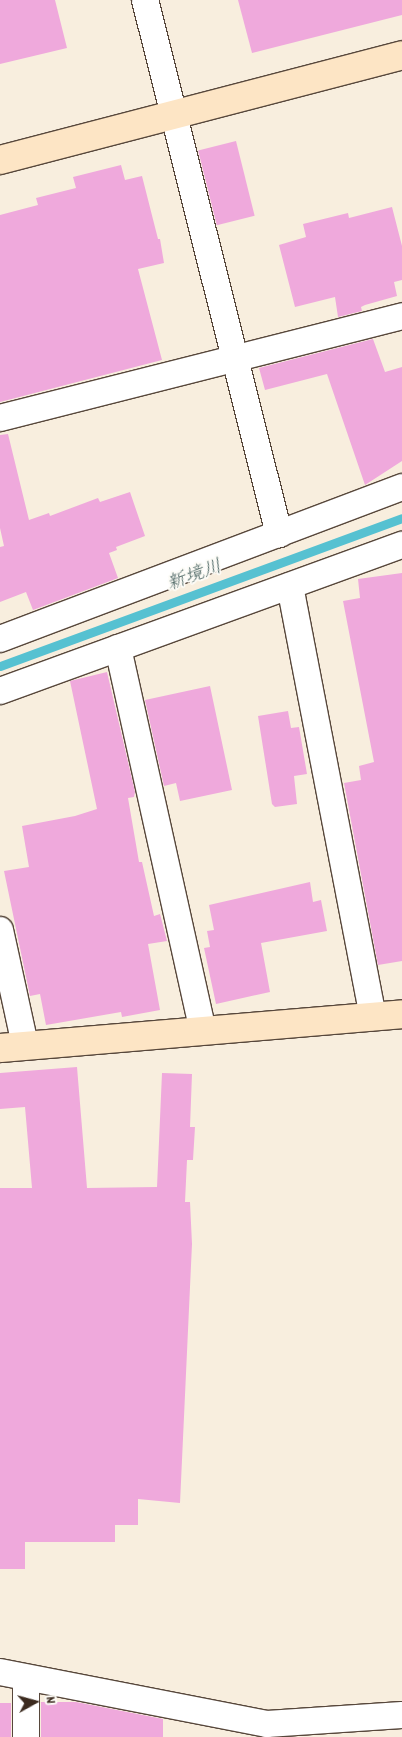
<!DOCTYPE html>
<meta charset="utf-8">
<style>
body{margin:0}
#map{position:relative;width:402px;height:1737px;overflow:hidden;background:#f8eede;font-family:Dekko,"Klee One",sans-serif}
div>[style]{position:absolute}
.stream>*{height:9px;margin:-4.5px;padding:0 4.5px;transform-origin:4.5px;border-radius:4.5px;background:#56c1d1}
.building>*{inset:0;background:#efa9dc;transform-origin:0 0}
.roads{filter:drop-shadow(1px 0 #57473b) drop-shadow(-1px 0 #57473b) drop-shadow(0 1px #57473b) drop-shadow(0 -1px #57473b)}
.street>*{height:26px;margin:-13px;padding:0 13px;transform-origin:13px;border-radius:13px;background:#fff}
.secondary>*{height:28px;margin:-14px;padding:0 14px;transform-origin:14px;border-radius:14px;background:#fde5c5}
span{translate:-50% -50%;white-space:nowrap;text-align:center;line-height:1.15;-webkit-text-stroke:4px #fdfcf7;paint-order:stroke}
.water-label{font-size:19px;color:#445f5d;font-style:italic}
.north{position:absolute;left:10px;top:1677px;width:50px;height:50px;-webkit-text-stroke:4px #fdfcf7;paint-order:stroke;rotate:83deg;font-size:14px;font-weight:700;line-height:20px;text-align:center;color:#3b2a1e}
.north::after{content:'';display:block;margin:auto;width:18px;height:22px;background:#3b2a1e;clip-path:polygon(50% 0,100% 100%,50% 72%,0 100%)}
</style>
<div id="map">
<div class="stream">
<i style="left:0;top:666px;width:428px;rotate:-20.2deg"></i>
</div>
<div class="building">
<i style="clip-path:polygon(0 0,55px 0,67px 48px,0 64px)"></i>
<i style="clip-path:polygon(238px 0,402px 0,402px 15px,252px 53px)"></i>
<i style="left:236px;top:141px;width:77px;height:39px;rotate:76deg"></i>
<i style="clip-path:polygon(121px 165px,125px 180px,142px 176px,158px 239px,160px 239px,164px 263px,138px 269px,162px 360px,0 402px,0 215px,38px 205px,36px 198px,76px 188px,73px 177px)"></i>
<i style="clip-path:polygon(392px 207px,402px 246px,402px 280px,394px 282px,397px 296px,365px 305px,361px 307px,362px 311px,338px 317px,335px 297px,295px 307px,279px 245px,306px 237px,303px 224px,348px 213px,349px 218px)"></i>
<i style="clip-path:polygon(373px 339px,385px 372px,402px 367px,402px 461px,365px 485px,327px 374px,265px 390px,259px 368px)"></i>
<i style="clip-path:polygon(8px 434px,29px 520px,49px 513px,50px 516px,98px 498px,100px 502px,130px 492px,145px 536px,116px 547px,117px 550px,109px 553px,118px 578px,33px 610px,26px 592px,0 602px,0 547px,4px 546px,0 528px,0 435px)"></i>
<i style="clip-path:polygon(402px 573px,402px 961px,378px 965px,344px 783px,361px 780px,359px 766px,374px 762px,343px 601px,360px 598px,358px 579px)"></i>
<i style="clip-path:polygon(107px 672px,135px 792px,134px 797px,128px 798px,139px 862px,142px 862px,154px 916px,160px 914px,167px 941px,148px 944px,160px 1010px,122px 1017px,121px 1012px,46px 1025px,40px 994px,30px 996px,4px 871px,29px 867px,22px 826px,75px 816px,97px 809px,70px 681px)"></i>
<i style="clip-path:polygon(210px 686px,232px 790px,180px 801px,176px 783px,164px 786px,145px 700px)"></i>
<i style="clip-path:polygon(288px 711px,291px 728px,299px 727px,307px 774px,294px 776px,297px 804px,275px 807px,272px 804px,258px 716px)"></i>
<i style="clip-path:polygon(310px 882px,313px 902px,321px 900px,327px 931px,261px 943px,270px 992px,216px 1004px,204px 948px,210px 947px,207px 931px,214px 930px,209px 905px)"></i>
<i style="clip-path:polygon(77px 1067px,87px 1188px,157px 1187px,162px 1073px,192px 1074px,190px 1127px,195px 1127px,193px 1160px,187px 1160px,185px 1202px,190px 1202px,192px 1244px,180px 1503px,138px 1499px,138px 1525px,115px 1525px,115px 1542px,25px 1542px,25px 1569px,0 1569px,0 1188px,32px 1188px,25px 1107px,0 1109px,0 1073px)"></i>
<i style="clip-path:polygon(41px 1702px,76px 1702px,163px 1719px,163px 1737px,41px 1737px)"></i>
<i style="left:0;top:1703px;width:11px;height:34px"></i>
</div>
<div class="roads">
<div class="street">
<i style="left:145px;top:0;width:551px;rotate:75.91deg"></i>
<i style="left:0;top:418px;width:415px;rotate:-14.2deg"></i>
<i style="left:290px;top:586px;width:439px;rotate:79.1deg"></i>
<i style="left:0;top:639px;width:430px;rotate:-20.7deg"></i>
<i style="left:118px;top:648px;width:391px;rotate:77.5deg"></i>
<i style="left:0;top:691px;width:428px;rotate:-20deg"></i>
<i style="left:0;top:930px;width:118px;rotate:77.7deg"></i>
<i style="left:0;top:1672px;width:272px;rotate:11deg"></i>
<i style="left:267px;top:1724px;width:135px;rotate:-3.8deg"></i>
<i style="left:26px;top:1737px;width:59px;rotate:-90deg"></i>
</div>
<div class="secondary">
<i style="left:0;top:160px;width:415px;rotate:-14.6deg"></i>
<i style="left:0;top:1048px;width:403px;rotate:-4.8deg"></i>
</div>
</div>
<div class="water-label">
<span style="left:195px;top:577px;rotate:-20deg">新境川</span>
</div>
<div class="north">N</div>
</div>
